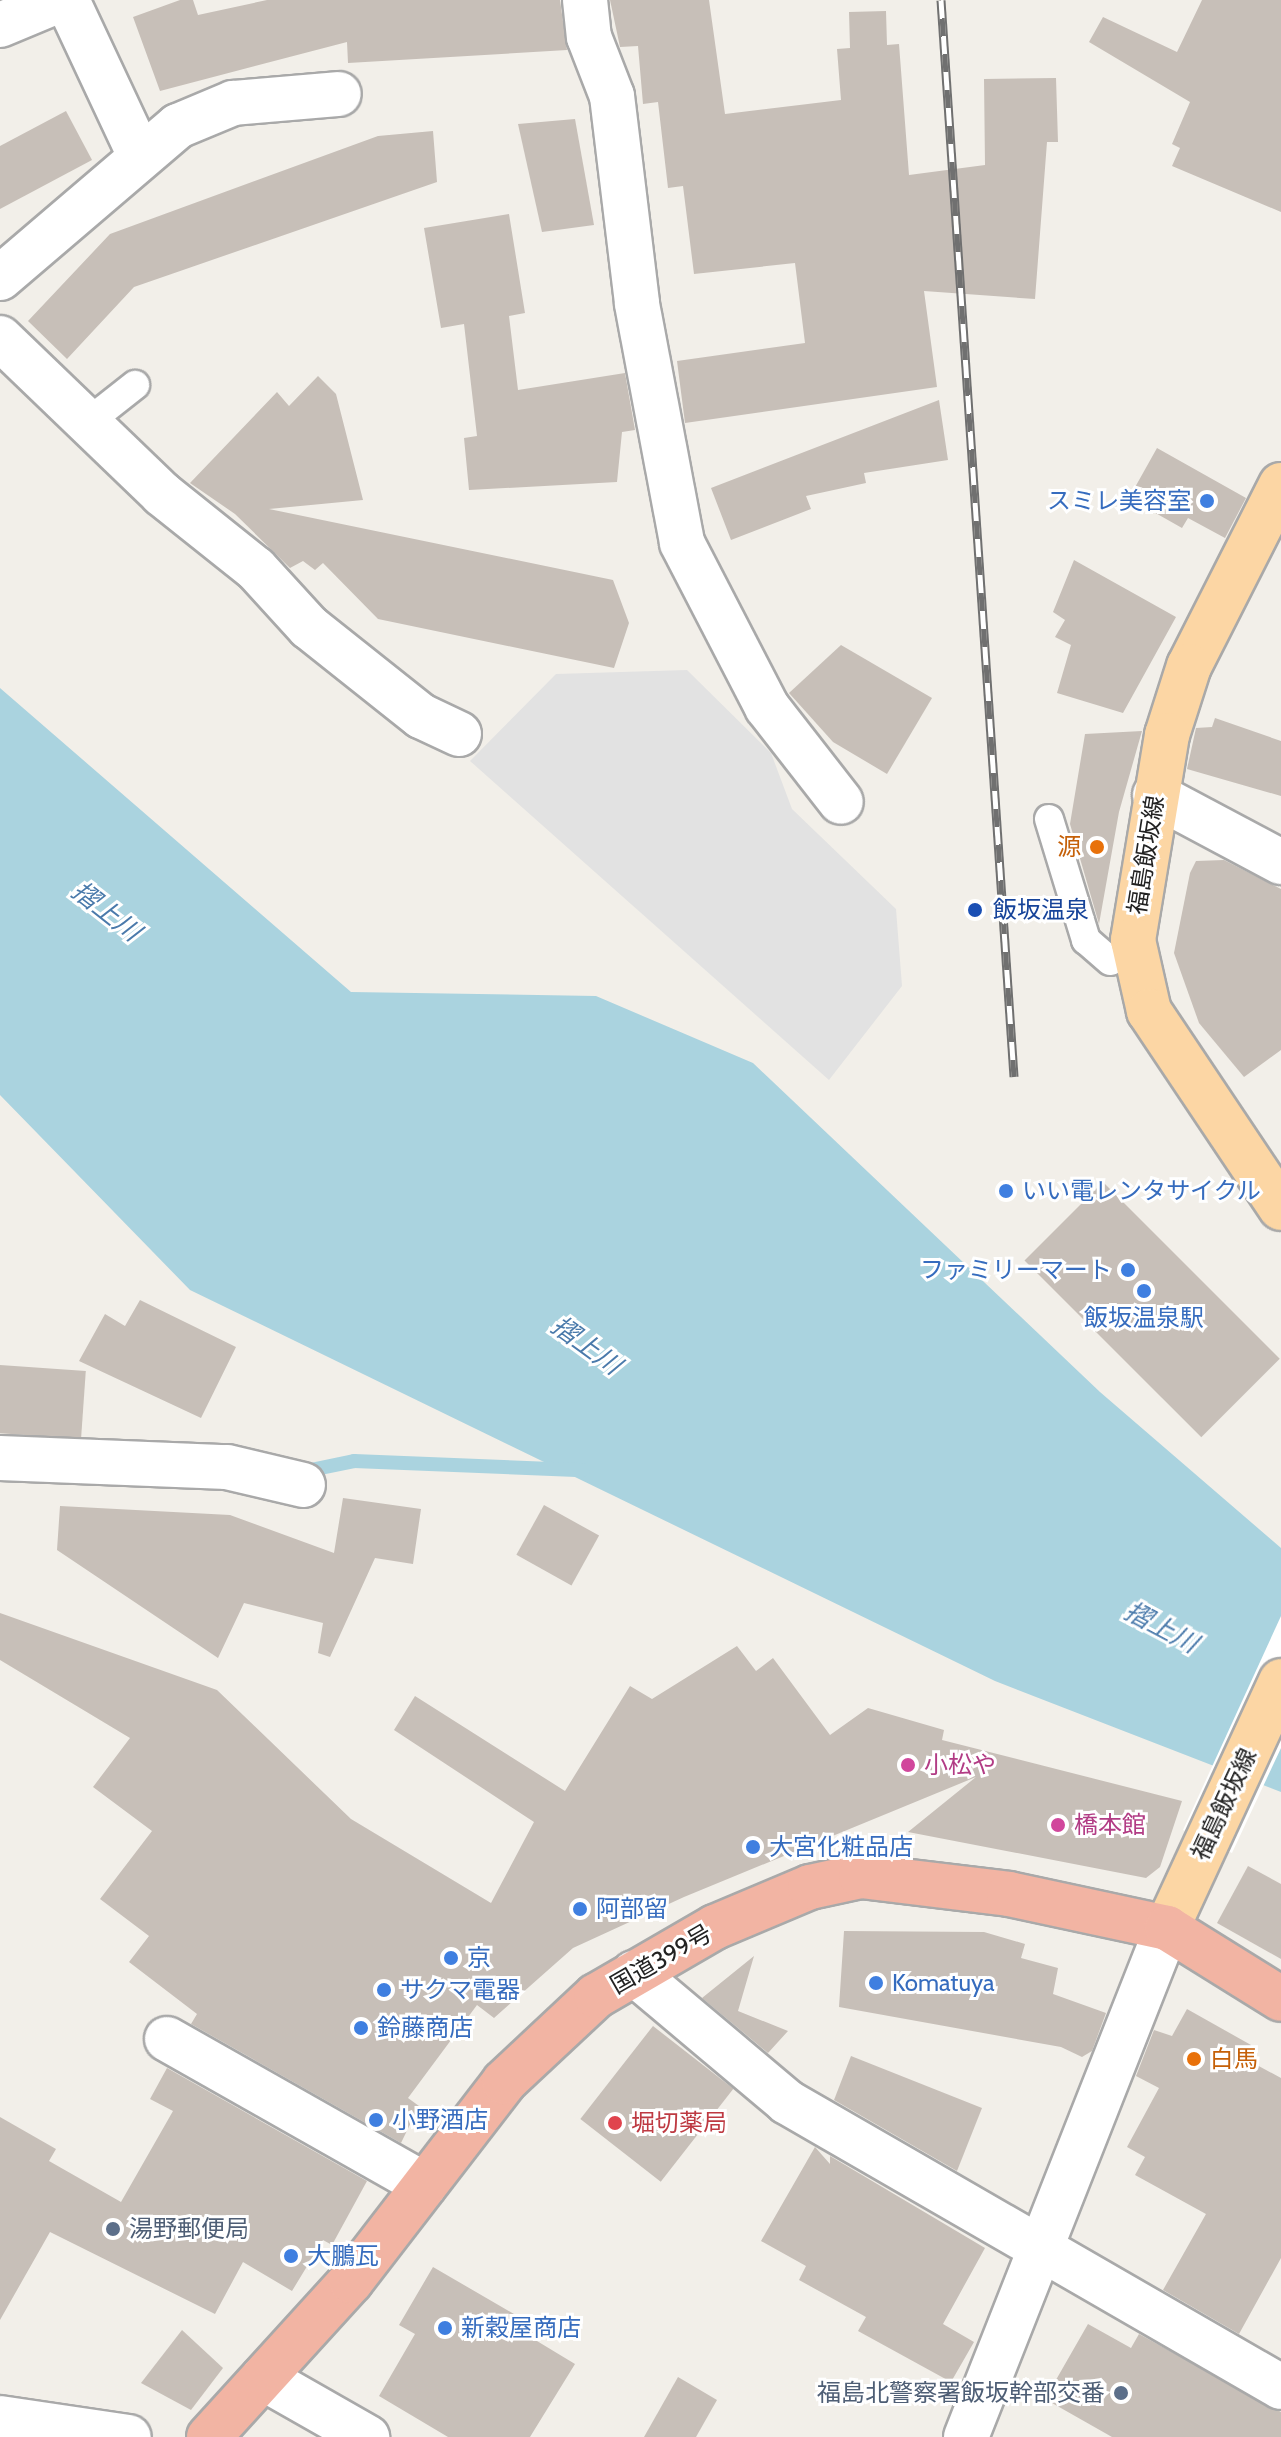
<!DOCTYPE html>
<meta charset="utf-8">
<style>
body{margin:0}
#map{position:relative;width:1281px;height:2437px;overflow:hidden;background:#f2efe9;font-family:Cabin,"Noto Sans JP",sans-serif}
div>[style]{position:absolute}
.parking>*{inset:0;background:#e2e2e2}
.water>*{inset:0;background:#aad3df}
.pier>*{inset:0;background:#fff}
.stream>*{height:14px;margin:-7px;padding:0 7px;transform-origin:7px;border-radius:7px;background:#aad3df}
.building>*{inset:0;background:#c7bfb8;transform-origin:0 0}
.roads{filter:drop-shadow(2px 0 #a9a9a9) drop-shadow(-2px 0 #a9a9a9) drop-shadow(0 2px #a9a9a9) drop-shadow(0 -2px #a9a9a9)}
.service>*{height:28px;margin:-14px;padding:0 14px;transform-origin:14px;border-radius:14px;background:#fff}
.minor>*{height:44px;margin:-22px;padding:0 22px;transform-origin:22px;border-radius:22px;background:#fff}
.primary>*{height:44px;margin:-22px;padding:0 22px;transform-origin:22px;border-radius:22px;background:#fcd6a4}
.trunk>*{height:44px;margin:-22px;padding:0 22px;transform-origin:22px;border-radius:22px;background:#f2b4a3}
.rail>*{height:9px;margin-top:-4.5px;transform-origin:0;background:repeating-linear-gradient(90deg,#fff 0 18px,#707070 0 36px);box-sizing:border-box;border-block:2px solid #707070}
.dots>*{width:22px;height:22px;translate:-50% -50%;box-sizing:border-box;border:4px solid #fff;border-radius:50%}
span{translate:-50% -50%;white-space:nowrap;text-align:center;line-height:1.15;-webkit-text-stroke:6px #fff;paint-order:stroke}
.shop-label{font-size:24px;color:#366cbe}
.right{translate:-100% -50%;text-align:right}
.left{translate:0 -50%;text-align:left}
.food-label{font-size:24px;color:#c56008}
.street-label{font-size:24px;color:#222}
.transit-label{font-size:24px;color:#164399}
.hotel-label{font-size:24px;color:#b23c85}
.health-label{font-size:24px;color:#be3a42}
.service-label{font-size:24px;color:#4e5e75}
.water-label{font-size:26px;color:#4a7aab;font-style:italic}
</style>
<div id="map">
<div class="parking">
<i style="clip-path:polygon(687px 670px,771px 753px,792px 809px,896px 909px,902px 986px,829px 1080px,470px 761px,556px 674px)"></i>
</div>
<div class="water">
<i style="clip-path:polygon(0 688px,351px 992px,596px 996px,753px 1063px,1100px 1392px,1281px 1548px,1281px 1792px,995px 1681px,190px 1290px,0 1095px)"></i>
</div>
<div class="pier">
<i style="clip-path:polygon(1281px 1616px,1281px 1748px,1232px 1853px,1183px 1830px)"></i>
</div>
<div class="stream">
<i style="left:301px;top:1472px;width:54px;rotate:-11.7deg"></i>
<i style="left:354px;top:1461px;width:229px;rotate:2.3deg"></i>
</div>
<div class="building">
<i style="clip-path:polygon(180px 0,193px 0,198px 15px,267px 0,560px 0,567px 50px,348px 63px,347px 42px,160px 91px,133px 17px)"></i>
<i style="clip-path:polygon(610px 0,709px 0,725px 114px,841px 100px,837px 49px,850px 48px,849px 12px,886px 11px,887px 45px,899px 44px,909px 175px,985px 165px,984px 79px,1056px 78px,1058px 142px,1047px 142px,1035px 299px,924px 291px,937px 387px,685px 423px,677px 361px,805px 343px,795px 263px,694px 274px,683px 186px,668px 188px,658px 102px,643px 104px,638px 46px,620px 47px)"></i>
<i style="clip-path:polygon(1202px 0,1281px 0,1281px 212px,1172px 166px,1180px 148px,1172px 144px,1190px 102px,1089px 42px,1103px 17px,1177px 52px)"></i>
<i style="clip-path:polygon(66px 111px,92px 160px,0 209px,0 146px)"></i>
<i style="clip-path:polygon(575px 119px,594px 225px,542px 232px,518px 124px)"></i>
<i style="clip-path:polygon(433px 131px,437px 182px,134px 287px,67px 359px,28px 321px,110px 234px,378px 136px)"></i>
<i style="clip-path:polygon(509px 214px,525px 313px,509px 316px,518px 390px,625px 373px,635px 430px,622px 432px,617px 482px,469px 490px,464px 438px,477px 436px,464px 324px,441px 328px,424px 228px)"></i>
<i style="clip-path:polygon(318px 376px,336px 394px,363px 500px,269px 509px,613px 580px,629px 623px,614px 668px,378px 619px,323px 563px,315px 570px,303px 561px,290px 568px,235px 514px,190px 483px,277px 392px,289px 406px)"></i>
<i style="clip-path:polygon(939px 400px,948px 460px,864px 473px,866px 483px,806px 496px,811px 509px,731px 540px,711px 488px)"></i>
<i style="clip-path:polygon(1157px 448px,1246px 498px,1225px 538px,1188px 518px,1182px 528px,1129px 498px)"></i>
<i style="clip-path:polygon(1074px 560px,1176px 617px,1123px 713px,1057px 693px,1071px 645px,1055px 637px,1065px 620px,1053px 612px)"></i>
<i style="clip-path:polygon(841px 645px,932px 698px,887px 774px,833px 742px,789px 693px)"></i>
<i style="clip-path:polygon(1215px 718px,1281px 741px,1281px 796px,1187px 769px,1196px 728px,1212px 727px)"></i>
<i style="clip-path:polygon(1142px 731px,1119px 812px,1099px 924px,1070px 824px,1085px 734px)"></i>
<i style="clip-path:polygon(1224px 860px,1281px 889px,1281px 1050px,1244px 1077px,1199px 1023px,1174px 953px,1190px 873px,1196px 861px)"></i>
<i style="left:1103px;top:1182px;width:250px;height:111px;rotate:45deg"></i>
<i style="clip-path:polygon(140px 1300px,236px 1347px,201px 1418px,79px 1361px,105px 1314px,125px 1326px)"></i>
<i style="left:0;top:1365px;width:86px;height:68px;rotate:4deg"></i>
<i style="clip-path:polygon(343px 1498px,421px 1509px,413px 1564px,375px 1558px,330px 1657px,318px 1653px,323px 1623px,244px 1603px,218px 1658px,57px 1550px,60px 1506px,230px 1515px,334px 1553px)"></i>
<i style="left:544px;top:1505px;width:63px;height:57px;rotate:29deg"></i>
<i style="clip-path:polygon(0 1613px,217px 1690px,351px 1819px,491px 1903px,534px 1822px,394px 1730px,415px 1696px,565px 1791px,630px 1686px,652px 1699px,737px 1646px,756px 1671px,773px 1658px,830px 1735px,868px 1708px,944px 1730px,942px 1740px,1182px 1801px,1160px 1867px,1146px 1878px,908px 1832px,976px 1777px,684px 1897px,573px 1948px,494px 2018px,477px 2005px,408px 2098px,419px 2106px,401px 2143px,191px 2024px,197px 2014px,129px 1962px,149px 1936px,100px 1899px,152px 1831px,93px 1787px,130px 1738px,0 1660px)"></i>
<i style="clip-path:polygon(1248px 1866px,1281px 1884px,1281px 1959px,1217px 1923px)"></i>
<i style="clip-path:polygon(844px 1931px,984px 1932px,1025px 1944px,1021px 1958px,1058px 1968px,1053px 1994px,1106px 2013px,1092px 2051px,1082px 2057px,1061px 2047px,839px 2007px)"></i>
<i style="clip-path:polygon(754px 1956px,738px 2011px,788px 2031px,768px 2053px,702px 1998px)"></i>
<i style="clip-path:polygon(1187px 2009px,1251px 2045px,1244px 2058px,1281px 2078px,1281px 2258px,1239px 2334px,1163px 2290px,1206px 2214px,1135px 2175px,1145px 2157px,1127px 2147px,1159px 2088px,1136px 2076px,1154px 2030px,1172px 2036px)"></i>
<i style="left:653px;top:2026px;width:102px;height:118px;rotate:38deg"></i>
<i style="clip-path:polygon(851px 2056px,982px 2108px,957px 2171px,834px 2100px)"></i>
<i style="clip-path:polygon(167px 2068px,367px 2181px,332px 2245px,323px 2240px,292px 2291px,243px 2262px,215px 2314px,50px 2232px,0 2320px,0 2117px,56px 2149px,49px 2161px,121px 2202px,173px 2111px,150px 2099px)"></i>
<i style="clip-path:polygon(815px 2147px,830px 2164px,830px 2156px,985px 2248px,943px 2324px,974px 2342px,951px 2382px,858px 2331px,866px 2317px,799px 2280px,806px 2266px,761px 2241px)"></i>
<i style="clip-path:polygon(433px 2267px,538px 2328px,532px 2338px,575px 2364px,530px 2437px,448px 2437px,379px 2396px,415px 2334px,399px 2325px)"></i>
<i style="clip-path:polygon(1088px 2324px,1131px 2348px,1139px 2334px,1281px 2412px,1281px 2437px,1112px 2437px,1045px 2399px)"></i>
<i style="clip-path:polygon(182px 2330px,223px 2368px,191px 2410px,141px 2383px)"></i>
<i style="clip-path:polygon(678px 2377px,717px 2400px,696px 2437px,644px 2437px)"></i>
</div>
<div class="roads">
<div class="service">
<i style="left:88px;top:422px;width:60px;rotate:-38.2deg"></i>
<i style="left:1049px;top:819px;width:127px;rotate:73deg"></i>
<i style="left:1086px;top:940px;width:32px;rotate:41deg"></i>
</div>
<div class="minor">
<i style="left:67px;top:0;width:172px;rotate:64.9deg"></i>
<i style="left:585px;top:0;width:37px;rotate:84deg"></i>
<i style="left:589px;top:37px;width:63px;rotate:68.7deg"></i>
<i style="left:612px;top:96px;width:209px;rotate:83.1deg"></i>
<i style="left:637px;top:304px;width:243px;rotate:79.3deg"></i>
<i style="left:682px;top:543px;width:185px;rotate:62.6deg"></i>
<i style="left:767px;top:707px;width:120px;rotate:52.1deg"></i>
<i style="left:0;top:25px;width:65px;rotate:-22.6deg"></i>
<i style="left:0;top:278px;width:234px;rotate:-40.5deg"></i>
<i style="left:178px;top:126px;width:60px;rotate:-22.7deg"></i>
<i style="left:233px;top:103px;width:106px;rotate:-4.9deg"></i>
<i style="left:0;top:338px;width:225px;rotate:43.9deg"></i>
<i style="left:162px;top:494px;width:120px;rotate:38.6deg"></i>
<i style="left:256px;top:569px;width:79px;rotate:47.6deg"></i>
<i style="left:309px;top:627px;width:143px;rotate:38.5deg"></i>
<i style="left:421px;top:716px;width:42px;rotate:25.3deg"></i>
<i style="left:1155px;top:795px;width:143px;rotate:28deg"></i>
<i style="left:0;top:1458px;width:227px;rotate:2.3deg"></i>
<i style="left:227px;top:1467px;width:78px;rotate:13.3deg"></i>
<i style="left:634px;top:1973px;width:200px;rotate:40.1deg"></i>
<i style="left:787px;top:2102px;width:570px;rotate:29.98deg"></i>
<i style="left:167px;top:2039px;width:296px;rotate:29.5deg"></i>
<i style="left:263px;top:2378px;width:120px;rotate:29.6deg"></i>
<i style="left:0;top:2418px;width:130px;rotate:8.4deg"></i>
<i style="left:966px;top:2437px;width:547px;rotate:-68.45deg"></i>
</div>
<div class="primary">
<i style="left:1281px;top:485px;width:203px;rotate:116.9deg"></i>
<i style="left:1189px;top:666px;width:72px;rotate:107.7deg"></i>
<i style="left:1167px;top:735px;width:208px;rotate:99.4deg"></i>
<i style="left:1133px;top:940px;width:73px;rotate:77.3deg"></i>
<i style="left:1149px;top:1011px;width:237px;rotate:56.2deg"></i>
<i style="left:1167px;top:1928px;width:272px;rotate:-65.2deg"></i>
</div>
<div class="trunk">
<i style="left:209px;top:2437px;width:211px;rotate:-47.7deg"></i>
<i style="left:351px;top:2281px;width:251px;rotate:-52.4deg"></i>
<i style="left:504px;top:2082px;width:126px;rotate:-43.1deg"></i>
<i style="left:596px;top:1996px;width:138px;rotate:-30.1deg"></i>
<i style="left:715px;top:1927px;width:103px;rotate:-22.8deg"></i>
<i style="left:810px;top:1887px;width:52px;rotate:-12.2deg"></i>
<i style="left:861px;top:1876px;width:149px;rotate:6.9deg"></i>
<i style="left:1009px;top:1894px;width:162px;rotate:12.1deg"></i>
<i style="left:1167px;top:1928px;width:134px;rotate:31.9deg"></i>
</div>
</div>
<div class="rail">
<i style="left:941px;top:0;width:1079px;rotate:86.12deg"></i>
</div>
<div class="dots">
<i style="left:1207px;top:501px;background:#3f7fe0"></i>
<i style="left:1097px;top:847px;background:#e8710a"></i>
<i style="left:975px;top:910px;background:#1a4fb4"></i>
<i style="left:1006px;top:1191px;background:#3f7fe0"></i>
<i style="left:1128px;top:1270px;background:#3f7fe0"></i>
<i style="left:1144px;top:1291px;background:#3f7fe0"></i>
<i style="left:908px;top:1765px;background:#d1479c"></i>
<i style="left:1058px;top:1825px;background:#d1479c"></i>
<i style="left:753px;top:1847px;background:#3f7fe0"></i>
<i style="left:580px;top:1909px;background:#3f7fe0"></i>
<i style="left:451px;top:1958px;background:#3f7fe0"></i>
<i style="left:876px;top:1983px;background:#3f7fe0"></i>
<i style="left:384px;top:1990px;background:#3f7fe0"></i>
<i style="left:361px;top:2028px;background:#3f7fe0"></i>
<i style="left:1194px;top:2059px;background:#e8710a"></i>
<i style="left:376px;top:2120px;background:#3f7fe0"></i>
<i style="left:615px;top:2123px;background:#e0444e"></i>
<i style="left:113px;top:2229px;background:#5c6f8a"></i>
<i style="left:291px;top:2256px;background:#3f7fe0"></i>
<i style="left:445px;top:2328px;background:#3f7fe0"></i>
<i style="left:1121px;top:2393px;background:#5c6f8a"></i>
</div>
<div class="shop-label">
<span class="right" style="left:1191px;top:501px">スミレ美容室</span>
<span class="left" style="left:1022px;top:1191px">いい電レンタサイクル</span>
<span class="right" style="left:1112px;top:1270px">ファミリーマート</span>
<span style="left:1144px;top:1318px">飯坂温泉駅</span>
<span class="left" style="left:769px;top:1847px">大宮化粧品店</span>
<span class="left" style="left:596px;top:1909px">阿部留</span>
<span class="left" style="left:467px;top:1958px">京</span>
<span class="left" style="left:892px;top:1983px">Komatuya</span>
<span class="left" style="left:400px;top:1990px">サクマ電器</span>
<span class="left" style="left:377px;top:2028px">鈴藤商店</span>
<span class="left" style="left:392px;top:2120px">小野酒店</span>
<span class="left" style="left:307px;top:2256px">大鵬瓦</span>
<span class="left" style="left:461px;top:2328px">新穀屋商店</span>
</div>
<div class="food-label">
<span class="right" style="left:1081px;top:847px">源</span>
<span class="left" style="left:1210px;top:2059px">白馬</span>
</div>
<div class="street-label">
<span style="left:1146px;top:855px;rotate:-81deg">福島飯坂線</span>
<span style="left:1224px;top:1804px;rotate:-65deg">福島飯坂線</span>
<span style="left:661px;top:1959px;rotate:-30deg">国道399号</span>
</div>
<div class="transit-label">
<span class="left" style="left:993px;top:910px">飯坂温泉</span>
</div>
<div class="hotel-label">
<span class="left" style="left:924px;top:1765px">小松や</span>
<span class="left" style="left:1074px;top:1825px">橋本館</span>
</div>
<div class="health-label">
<span class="left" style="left:631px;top:2123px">堀切薬局</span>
</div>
<div class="service-label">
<span class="left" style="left:129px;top:2229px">湯野郵便局</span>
<span class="right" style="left:1105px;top:2393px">福島北警察署飯坂幹部交番</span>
</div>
<div class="water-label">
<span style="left:106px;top:912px;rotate:38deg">摺上川</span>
<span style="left:586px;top:1346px;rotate:36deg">摺上川</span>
<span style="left:1161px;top:1628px;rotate:28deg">摺上川</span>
</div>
</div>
